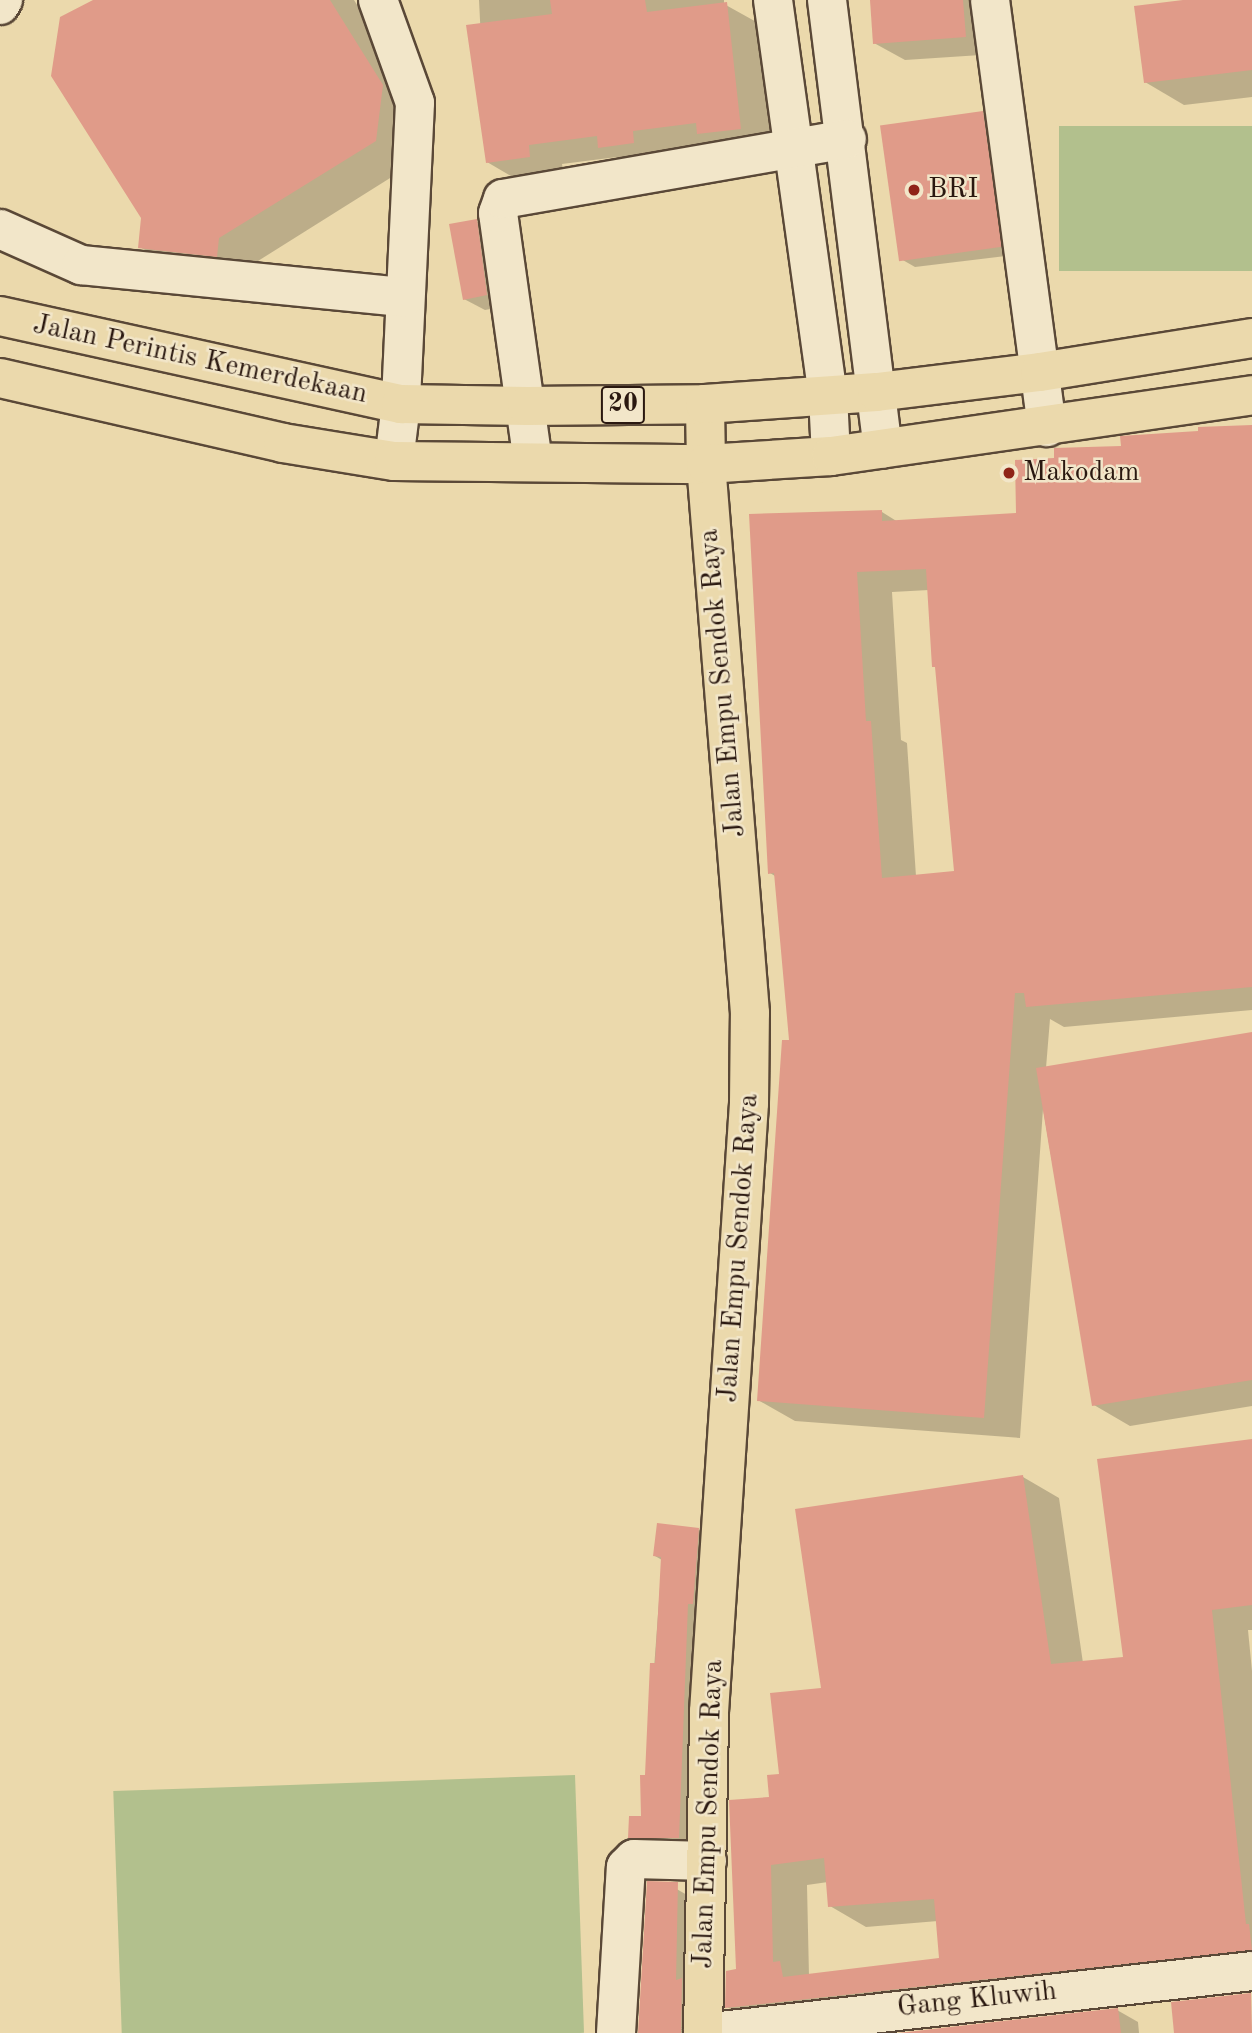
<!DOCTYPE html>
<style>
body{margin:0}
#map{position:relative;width:1252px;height:2033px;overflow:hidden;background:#ebd9ac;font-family:"Old Standard TT",serif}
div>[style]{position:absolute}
.green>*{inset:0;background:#b2c08d;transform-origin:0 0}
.shadow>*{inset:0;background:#0003}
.building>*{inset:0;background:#e09b89;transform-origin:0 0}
.roads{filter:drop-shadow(2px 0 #5a4837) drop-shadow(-2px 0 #5a4837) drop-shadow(0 2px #5a4837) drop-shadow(0 -2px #5a4837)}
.minor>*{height:38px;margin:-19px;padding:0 19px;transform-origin:19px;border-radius:19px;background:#f2e6c9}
.major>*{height:38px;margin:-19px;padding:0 19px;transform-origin:19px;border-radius:19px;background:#ebd9ac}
.highway>*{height:38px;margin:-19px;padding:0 19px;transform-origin:19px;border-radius:19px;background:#ebd9ac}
.dots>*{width:19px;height:19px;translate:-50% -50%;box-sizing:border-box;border:4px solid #f2e6c9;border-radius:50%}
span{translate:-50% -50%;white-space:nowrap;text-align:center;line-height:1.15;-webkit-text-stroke:5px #f2e6c9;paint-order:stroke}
.shield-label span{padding:2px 5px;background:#f2e6c9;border:2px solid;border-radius:5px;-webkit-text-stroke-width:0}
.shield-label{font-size:26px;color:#2a1810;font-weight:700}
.poi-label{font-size:28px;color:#2a1810}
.left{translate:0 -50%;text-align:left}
.street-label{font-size:28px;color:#2a1810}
</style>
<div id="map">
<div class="green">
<i style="left:1252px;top:126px;width:145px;height:193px;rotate:90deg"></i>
<i style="left:575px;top:1775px;width:258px;height:462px;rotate:88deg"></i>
</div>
<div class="shadow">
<i style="clip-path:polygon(96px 0,354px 0,421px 108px,414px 163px,258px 261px,256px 278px,179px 270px,140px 247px,142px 218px)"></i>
<i style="clip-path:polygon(479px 0,724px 0,724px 4px,760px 24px,774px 148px,717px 143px,666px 150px,668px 162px,634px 167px,617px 157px,562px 164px,564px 176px,521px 182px,487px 162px)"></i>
<i style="clip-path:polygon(872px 0,992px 0,996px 54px,905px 60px,874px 43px)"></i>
<i style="clip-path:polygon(1197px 0,1252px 0,1252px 97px,1184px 105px,1145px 82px)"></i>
<i style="clip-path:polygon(982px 113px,997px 121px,1014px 255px,915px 267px,901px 259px)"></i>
<i style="clip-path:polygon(476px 221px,497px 233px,507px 306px,485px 310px,464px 299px)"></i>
<i style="clip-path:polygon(evenodd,1252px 426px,1252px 1010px,1064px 1027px,1050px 1019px,1046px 1068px,1252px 1034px,1252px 1406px,1130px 1426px,1094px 1405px,1043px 1109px,1020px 1438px,795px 1421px,758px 1400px,791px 1042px,775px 876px,770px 873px,751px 516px,882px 512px,898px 522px,1018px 515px,1056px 460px,1252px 426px,929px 590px,956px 873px,916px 876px,907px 743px,901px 740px,892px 592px,929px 590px)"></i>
<i style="clip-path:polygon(evenodd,1252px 1441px,1252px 1630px,1248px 1630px,1252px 1671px,1252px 1974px,763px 2028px,727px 2007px,738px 1970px,771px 1799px,823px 1690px,1023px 1477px,1059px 1498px,1083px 1663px,1124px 1659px,1252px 1441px,828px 1882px,830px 1906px,866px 1927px,938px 1921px,941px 1959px,809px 1976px,807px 1885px,828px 1882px)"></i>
<i style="clip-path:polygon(699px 1530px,716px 1540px,697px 1848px,647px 1848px,630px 1837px,643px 1818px,662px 1560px,655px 1556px)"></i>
<i style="clip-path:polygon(668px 1884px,687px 1895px,691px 2033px,640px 2033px)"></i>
<i style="clip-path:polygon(1117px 2010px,1138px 2022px,1139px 2033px,913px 2033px)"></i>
</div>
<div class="building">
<i style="clip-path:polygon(93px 0,330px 0,383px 85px,376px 141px,219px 238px,217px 257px,138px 248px,141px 218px,51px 76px,60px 17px)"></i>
<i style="clip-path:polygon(550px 0,645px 0,647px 12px,727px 2px,741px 129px,697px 134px,696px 123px,633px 131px,634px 143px,598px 148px,597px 136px,529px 145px,530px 157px,486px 163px,466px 25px,552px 14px)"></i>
<i style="clip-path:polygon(870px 0,963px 0,966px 37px,873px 44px)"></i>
<i style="clip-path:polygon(1183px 0,1252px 0,1252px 70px,1144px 83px,1134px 6px)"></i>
<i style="left:983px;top:111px;width:137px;height:104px;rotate:82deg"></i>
<i style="clip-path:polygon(477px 219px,487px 295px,463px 300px,449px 224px)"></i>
<i style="clip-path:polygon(evenodd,1252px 425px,1252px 987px,1026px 1007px,1024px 993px,1015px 993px,984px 1418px,757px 1401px,782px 1040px,789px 1040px,774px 873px,768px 874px,749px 514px,882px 510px,882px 521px,1016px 513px,1015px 460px,1054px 458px,1054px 448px,1121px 446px,1120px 436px,1198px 431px,1198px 427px,1252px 425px,926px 569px,932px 667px,935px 667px,954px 871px,882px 878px,871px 721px,866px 721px,857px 572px,926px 569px)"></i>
<i style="clip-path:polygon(1252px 1032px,1252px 1380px,1092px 1406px,1036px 1068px)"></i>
<i style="clip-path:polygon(evenodd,1252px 1439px,1252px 1605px,1212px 1610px,1246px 1924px,1249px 1924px,1252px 1950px,725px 2008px,726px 1971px,736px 1969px,729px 1800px,769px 1797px,767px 1775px,779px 1774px,770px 1693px,821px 1688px,795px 1509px,1023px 1475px,1051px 1664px,1123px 1657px,1097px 1459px,1252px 1439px,824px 1858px,828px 1907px,934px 1899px,939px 1958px,783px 1977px,780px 1961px,773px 1962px,771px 1865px,824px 1858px)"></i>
<i style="clip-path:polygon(657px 1523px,699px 1528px,693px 1604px,688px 1604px,679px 1838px,628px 1838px,629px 1816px,641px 1816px,640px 1775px,645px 1775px,650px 1663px,655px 1663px,658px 1613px,661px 1557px,653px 1556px)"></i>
<i style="clip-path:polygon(647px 1881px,678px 1882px,676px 1980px,682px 1978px,681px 2033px,638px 2033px)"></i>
<i style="clip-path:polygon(1251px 1993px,1252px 2033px,1174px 2033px,1171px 2002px)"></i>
<i style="clip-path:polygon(1118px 2008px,1121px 2033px,898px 2033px)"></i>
</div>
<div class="roads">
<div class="minor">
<i style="left:378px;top:0;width:109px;rotate:70.2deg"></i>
<i style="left:415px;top:103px;width:301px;rotate:92.7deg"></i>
<i style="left:401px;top:404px;width:57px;rotate:97deg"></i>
<i style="left:773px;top:0;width:400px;rotate:82.1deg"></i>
<i style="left:828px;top:396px;width:60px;rotate:87.1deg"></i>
<i style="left:827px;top:0;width:452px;rotate:82.9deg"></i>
<i style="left:990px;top:0;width:431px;rotate:82.4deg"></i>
<i style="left:0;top:5px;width:6px;rotate:-59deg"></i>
<i style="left:0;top:229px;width:89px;rotate:24deg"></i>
<i style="left:81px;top:265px;width:325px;rotate:5.7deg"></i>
<i style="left:533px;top:462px;width:251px;rotate:-98deg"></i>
<i style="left:498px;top:213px;width:15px;rotate:-70deg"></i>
<i style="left:503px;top:199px;width:349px;rotate:-9.9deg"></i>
<i style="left:616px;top:2033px;width:166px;rotate:-86.6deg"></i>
<i style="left:626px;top:1867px;width:11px;rotate:-45deg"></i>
<i style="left:634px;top:1859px;width:73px;rotate:1.6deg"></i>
<i style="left:703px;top:2033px;width:552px;rotate:-6.44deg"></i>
</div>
<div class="major">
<i style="left:703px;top:2033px;width:321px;rotate:-88.9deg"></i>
<i style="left:709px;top:1712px;width:610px;rotate:-86.24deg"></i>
<i style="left:749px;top:1103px;width:90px;rotate:-89.4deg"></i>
<i style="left:750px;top:1013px;width:551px;rotate:-94.58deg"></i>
<i style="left:706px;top:464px;width:60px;rotate:-91deg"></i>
</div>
<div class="highway">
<i style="left:0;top:316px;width:411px;rotate:12.4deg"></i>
<i style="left:401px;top:404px;width:126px;rotate:0.9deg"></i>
<i style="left:527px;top:406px;width:178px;rotate:-0.6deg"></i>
<i style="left:705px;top:404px;width:172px;rotate:-4deg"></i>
<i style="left:877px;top:392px;width:164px;rotate:-7deg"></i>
<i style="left:1040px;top:372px;width:215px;rotate:-9.1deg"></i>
<i style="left:0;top:378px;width:290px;rotate:12.9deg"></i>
<i style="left:283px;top:443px;width:112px;rotate:9.2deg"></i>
<i style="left:394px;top:461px;width:312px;rotate:0.6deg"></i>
<i style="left:706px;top:464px;width:125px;rotate:-3.7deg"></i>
<i style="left:831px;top:456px;width:425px;rotate:-8.2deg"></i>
</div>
</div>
<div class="dots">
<i style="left:914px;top:190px;background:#8f2418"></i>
<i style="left:1009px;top:473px;background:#8f2418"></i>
</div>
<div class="shield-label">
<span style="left:623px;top:405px">20</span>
</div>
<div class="poi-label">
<span class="left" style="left:928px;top:190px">BRI</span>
<span class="left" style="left:1023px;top:473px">Makodam</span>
</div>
<div class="street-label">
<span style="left:200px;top:360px;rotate:12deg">Jalan Perintis Kemerdekaan</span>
<span style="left:723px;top:683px;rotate:-95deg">Jalan Empu Sendok Raya</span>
<span style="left:739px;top:1248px;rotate:-86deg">Jalan Empu Sendok Raya</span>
<span style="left:709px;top:1814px;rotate:-88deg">Jalan Empu Sendok Raya</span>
<span style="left:977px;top:2000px;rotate:-6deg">Gang Kluwih</span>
</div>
</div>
